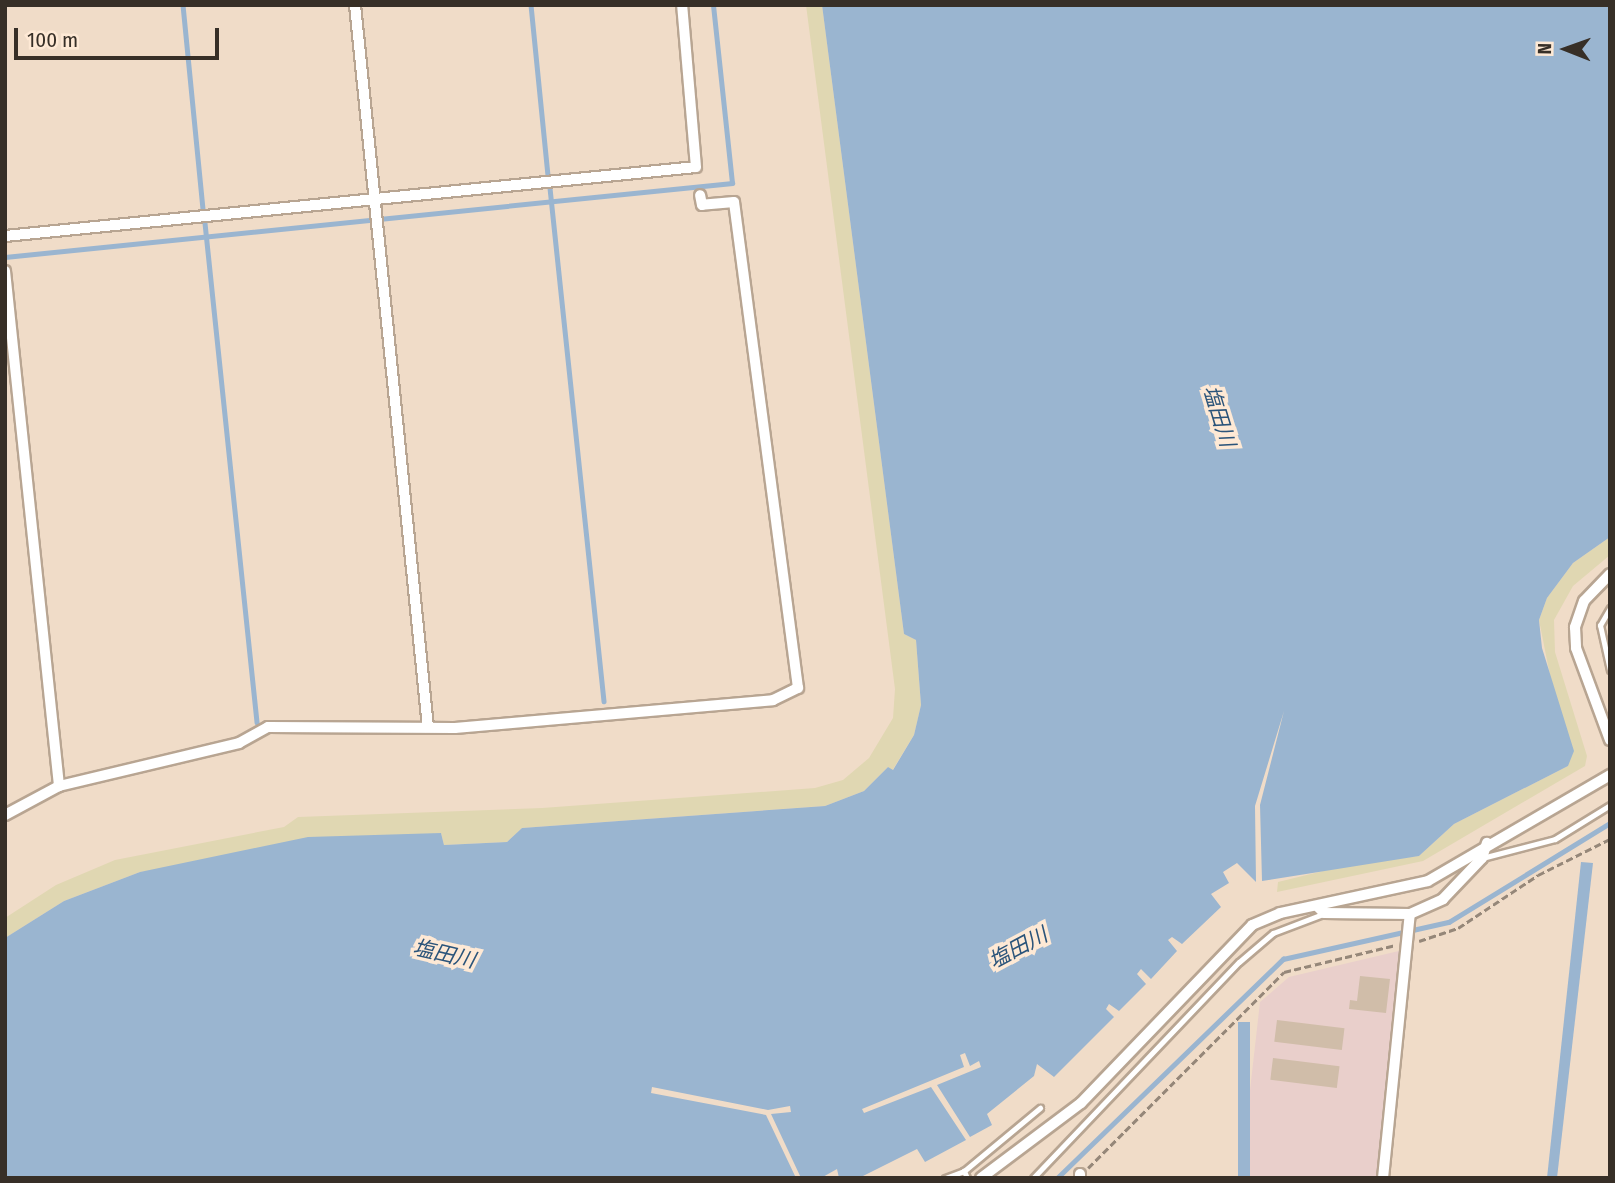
<!DOCTYPE html>
<meta charset="utf-8">
<style>
body{margin:0}
#map{position:relative;width:1615px;height:1183px;overflow:hidden;background:#f0dcc8;font-family:"Fira Sans Condensed","Noto Sans JP",sans-serif}
div>[style]{position:absolute}
.industrial>*{inset:0;background:#e9cfcb}
.sand>*{inset:0;background:#e0d7b2}
.water>*{inset:0;background:#9ab5d0;transform-origin:0 0}
.stream>*{height:4.5px;margin:-2.25px;padding:0 2.25px;transform-origin:2.25px;border-radius:2.25px;background:#9ab5d0}
.building>*{inset:0;background:#d0bda9;transform-origin:0 0}
.path>*{height:2.5px;margin-top:-1.25px;transform-origin:0;background:repeating-linear-gradient(90deg,#958779 0 7px,transparent 0 10.5px)}
.roads{filter:drop-shadow(2px 0 #b8a592) drop-shadow(-2px 0 #b8a592) drop-shadow(0 2px #b8a592) drop-shadow(0 -2px #b8a592)}
.lane>*{height:5px;margin:-2.5px;padding:0 2.5px;transform-origin:2.5px;border-radius:2.5px;background:#fff}
.street>*{height:10px;margin:-5px;padding:0 5px;transform-origin:5px;border-radius:5px;background:#fff}
span{translate:-50% -50%;white-space:nowrap;text-align:center;line-height:1.15;-webkit-text-stroke:7px #fee9d5;paint-order:stroke}
.water-label{font-size:21px;color:#2b547a;font-style:italic}
.frame{position:absolute;inset:0;border:7px solid #372f27;pointer-events:none}
.north{position:absolute;left:1531px;top:14px;width:70px;height:70px;-webkit-text-stroke:5px #fee9d5;paint-order:stroke;rotate:271deg;font-size:19px;font-weight:700;line-height:28px;text-align:center;color:#372f27}
.north::after{content:'';display:block;margin:auto;width:24px;height:32px;background:#372f27;clip-path:polygon(50% 0,100% 100%,50% 72%,0 100%)}
.scale{position:absolute;left:14px;top:28px;width:205px;height:32px;box-sizing:border-box;border:4px solid #372f27;border-top:0;padding-left:9px;font-size:21px;line-height:24px;white-space:nowrap;color:#372f27;-webkit-text-stroke:5px #fee9d5;paint-order:stroke}
</style>
<div id="map">
<div class="industrial">
<i style="clip-path:polygon(1403px 950px,1377px 1178px,1240px 1178px,1260px 1002px,1289px 977px)"></i>
</div>
<div class="sand">
<i style="clip-path:polygon(806px 5px,822px 5px,904px 634px,916px 640px,921px 705px,914px 735px,892px 771px,888px 767px,864px 791px,825px 806px,522px 828px,507px 842px,444px 845px,441px 833px,140px 872px,64px 901px,5px 938px,5px 918px,56px 885px,115px 860px,284px 827px,298px 817px,542px 808px,815px 788px,843px 780px,869px 758px,893px 718px,895px 689px)"></i>
<i style="clip-path:polygon(1610px 537px,1610px 555px,1573px 586px,1554px 620px,1555px 652px,1587px 756px,1585px 766px,1423px 861px,1277px 892px,1278px 882px,1360px 862px,1419px 856px,1454px 824px,1568px 766px,1539px 620px,1547px 598px,1573px 563px)"></i>
</div>
<div class="water">
<i style="clip-path:polygon(822px 5px,1610px 5px,1610px 537px,1573px 563px,1547px 598px,1539px 620px,1542px 648px,1574px 751px,1568px 766px,1454px 824px,1419px 856px,1262px 881px,1260px 805px,1284px 711px,1255px 806px,1256px 882px,1237px 863px,1223px 872px,1229px 883px,1211px 894px,1221px 907px,1182px 944px,1172px 937px,1168px 940px,1177px 951px,1151px 979px,1141px 969px,1137px 974px,1146px 984px,1119px 1011px,1109px 1004px,1106px 1009px,1114px 1017px,1054px 1077px,1037px 1064px,1034px 1076px,987px 1114px,992px 1125px,970px 1137px,937px 1085px,981px 1067px,979px 1061px,970px 1066px,965px 1053px,960px 1055px,964px 1067px,862px 1109px,864px 1113px,931px 1087px,966px 1140px,925px 1162px,917px 1149px,859px 1178px,839px 1178px,837px 1169px,821px 1178px,801px 1178px,771px 1114px,791px 1112px,790px 1106px,768px 1110px,652px 1087px,651px 1093px,766px 1115px,796px 1178px,5px 1178px,5px 938px,64px 901px,140px 872px,308px 837px,441px 833px,444px 845px,507px 842px,522px 828px,825px 806px,864px 791px,888px 767px,893px 770px,914px 735px,921px 705px,916px 640px,904px 634px)"></i>
<i style="clip-path:polygon(1581px 862px,1593px 863px,1557px 1178px,1547px 1178px)"></i>
<i style="left:1238px;top:1022px;width:12px;height:157px"></i>
</div>
<div class="stream">
<i style="left:183px;top:5px;width:206px;rotate:84.4deg"></i>
<i style="left:531px;top:5px;width:171px;rotate:84.3deg"></i>
<i style="left:550px;top:188px;width:516px;rotate:83.99deg"></i>
<i style="left:205px;top:223px;width:502px;rotate:84.05deg"></i>
<i style="left:5px;top:257px;width:731px;rotate:-5.81deg"></i>
<i style="left:732px;top:183px;width:179px;rotate:-96.1deg"></i>
<i style="left:1057px;top:1178px;width:315px;rotate:-44.1deg"></i>
<i style="left:1283px;top:959px;width:170px;rotate:-12.6deg"></i>
<i style="left:1449px;top:922px;width:189px;rotate:-31.6deg"></i>
</div>
<div class="building">
<i style="clip-path:polygon(1360px 976px,1390px 979px,1386px 1013px,1349px 1009px,1350px 1000px,1357px 1001px)"></i>
<i style="left:1277px;top:1020px;width:68px;height:22px;rotate:7deg"></i>
<i style="left:1273px;top:1058px;width:67px;height:22px;rotate:7deg"></i>
</div>
<div class="path">
<i style="left:1419px;top:941px;width:41px;rotate:-18.4deg"></i>
<i style="left:1458px;top:928px;width:96px;rotate:-33.5deg"></i>
<i style="left:1538px;top:875px;width:80px;rotate:-26.6deg"></i>
<i style="left:1088px;top:1168px;width:277px;rotate:-45deg"></i>
<i style="left:1284px;top:972px;width:115px;rotate:-13.6deg"></i>
</div>
<div class="roads">
<div class="lane">
<i style="left:1610px;top:608px;width:20px;rotate:120deg"></i>
<i style="left:1600px;top:625px;width:46px;rotate:77.5deg"></i>
<i style="left:1482px;top:858px;width:75px;rotate:-14.6deg"></i>
<i style="left:1555px;top:839px;width:65px;rotate:-31.7deg"></i>
<i style="left:945px;top:1178px;width:20px;rotate:-20deg"></i>
<i style="left:967px;top:1178px;width:8px;rotate:-113deg"></i>
<i style="left:964px;top:1171px;width:99px;rotate:-39.7deg"></i>
<i style="left:1033px;top:1178px;width:298px;rotate:-46.4deg"></i>
<i style="left:1239px;top:962px;width:45px;rotate:-40.5deg"></i>
<i style="left:1273px;top:933px;width:53px;rotate:-20.8deg"></i>
</div>
<div class="street">
<i style="left:355px;top:5px;width:726px;rotate:84.23deg"></i>
<i style="left:5px;top:236px;width:694px;rotate:-5.7deg"></i>
<i style="left:696px;top:167px;width:163px;rotate:-94.9deg"></i>
<i style="left:5px;top:271px;width:518px;rotate:84.01deg"></i>
<i style="left:1610px;top:574px;width:37px;rotate:134deg"></i>
<i style="left:1584px;top:601px;width:28px;rotate:109deg"></i>
<i style="left:1575px;top:627px;width:21px;rotate:87deg"></i>
<i style="left:1576px;top:648px;width:98px;rotate:69.7deg"></i>
<i style="left:5px;top:815px;width:61px;rotate:-28.2deg"></i>
<i style="left:59px;top:786px;width:185px;rotate:-13.4deg"></i>
<i style="left:239px;top:743px;width:33px;rotate:-29deg"></i>
<i style="left:268px;top:727px;width:187px;rotate:0.3deg"></i>
<i style="left:455px;top:728px;width:319px;rotate:-5deg"></i>
<i style="left:773px;top:700px;width:28px;rotate:-26deg"></i>
<i style="left:798px;top:688px;width:490px;rotate:-97.5deg"></i>
<i style="left:734px;top:202px;width:32px;rotate:175deg"></i>
<i style="left:702px;top:205px;width:10px;rotate:-101deg"></i>
<i style="left:1318px;top:907px;width:8px;rotate:45deg"></i>
<i style="left:1324px;top:913px;width:86px;rotate:0.7deg"></i>
<i style="left:981px;top:1178px;width:125px;rotate:-36.9deg"></i>
<i style="left:1081px;top:1103px;width:247px;rotate:-46.1deg"></i>
<i style="left:1252px;top:925px;width:30px;rotate:-23deg"></i>
<i style="left:1280px;top:913px;width:151px;rotate:-12.2deg"></i>
<i style="left:1428px;top:881px;width:211px;rotate:-30.2deg"></i>
<i style="left:1080px;top:1178px;width:4px;rotate:-90deg"></i>
<i style="left:1383px;top:1178px;width:265px;rotate:-84.2deg"></i>
<i style="left:1410px;top:914px;width:36px;rotate:-24deg"></i>
<i style="left:1443px;top:899px;width:57px;rotate:-46.4deg"></i>
<i style="left:1482px;top:858px;width:16px;rotate:-72deg"></i>
</div>
</div>
<div class="water-label">
<span style="left:1219px;top:416px;rotate:73deg">塩田川</span>
<span style="left:1018px;top:948px;rotate:-28deg">塩田川</span>
<span style="left:444px;top:954px;rotate:13deg">塩田川</span>
</div>
<div class="frame"></div>
<div class="north">N</div>
<div class="scale">100 m</div>
</div>
